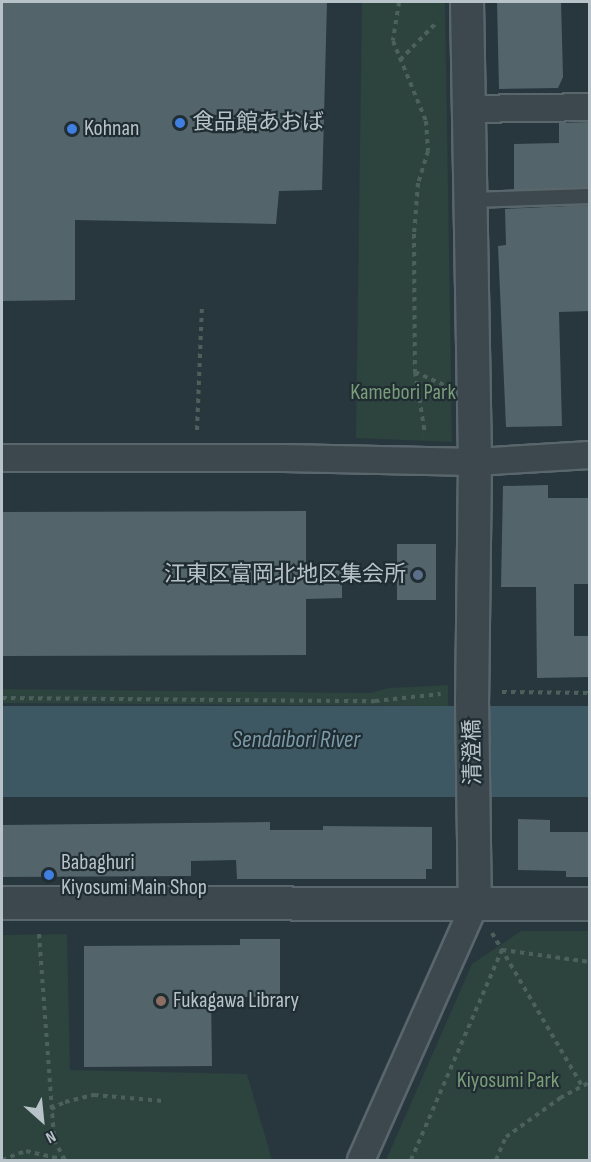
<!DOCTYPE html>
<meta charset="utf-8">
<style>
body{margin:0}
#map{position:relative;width:591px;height:1162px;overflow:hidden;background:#28373e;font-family:"Sofia Sans Condensed","Noto Sans JP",sans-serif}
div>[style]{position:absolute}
.green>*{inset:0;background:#2d433d}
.water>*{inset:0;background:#3d5763;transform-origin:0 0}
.building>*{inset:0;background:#53656b;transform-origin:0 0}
.path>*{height:4px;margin-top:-2px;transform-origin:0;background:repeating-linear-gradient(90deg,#4c605c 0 4.5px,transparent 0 9px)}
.roads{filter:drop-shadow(2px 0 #59666c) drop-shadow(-2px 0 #59666c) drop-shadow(0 2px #59666c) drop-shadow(0 -2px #59666c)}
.service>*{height:14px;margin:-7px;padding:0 7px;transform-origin:7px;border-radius:7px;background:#3c484e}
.minor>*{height:26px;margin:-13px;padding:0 13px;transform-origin:13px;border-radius:13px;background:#3c484e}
.tertiary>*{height:32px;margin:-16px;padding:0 16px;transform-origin:16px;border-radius:16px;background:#3c484e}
.dots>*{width:16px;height:16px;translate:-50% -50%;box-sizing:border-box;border:3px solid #202d33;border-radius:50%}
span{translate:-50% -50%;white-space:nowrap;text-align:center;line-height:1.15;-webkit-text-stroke:4.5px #202d33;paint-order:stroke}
.poi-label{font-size:22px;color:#b8c3c9}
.left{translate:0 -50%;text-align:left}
.right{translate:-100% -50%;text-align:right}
.park-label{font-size:22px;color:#7a9c78}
.street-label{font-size:22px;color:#b8c3c9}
.water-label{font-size:24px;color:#7c9ba9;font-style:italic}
.frame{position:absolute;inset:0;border:3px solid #b8c3c9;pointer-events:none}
.north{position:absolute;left:12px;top:1090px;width:60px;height:60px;-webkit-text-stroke:4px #202d33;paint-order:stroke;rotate:153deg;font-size:16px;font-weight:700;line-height:24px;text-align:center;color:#b8c3c9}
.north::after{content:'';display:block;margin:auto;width:21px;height:27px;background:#b8c3c9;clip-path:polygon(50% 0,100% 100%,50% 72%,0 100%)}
</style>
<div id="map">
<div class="green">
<i style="clip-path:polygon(362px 2px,445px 2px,452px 442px,356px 438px)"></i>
<i style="clip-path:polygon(448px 685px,448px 706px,2px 703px,2px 689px,370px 693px,389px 688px)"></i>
<i style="clip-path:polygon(521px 931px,589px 931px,589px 1160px,386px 1160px,472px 964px)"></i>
<i style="clip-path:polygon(67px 934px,70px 1070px,247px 1074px,272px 1160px,2px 1160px,2px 935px)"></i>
</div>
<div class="water">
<i style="left:2px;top:706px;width:587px;height:91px"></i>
</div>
<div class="building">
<i style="clip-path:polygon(2px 2px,327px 2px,322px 190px,279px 191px,276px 224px,75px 220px,75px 300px,2px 301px)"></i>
<i style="clip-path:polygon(497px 2px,561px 2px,563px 77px,558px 88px,499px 89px)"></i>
<i style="clip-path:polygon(590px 122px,590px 187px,514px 190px,514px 144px,559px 143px,559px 123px)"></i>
<i style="clip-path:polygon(590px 205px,590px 311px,559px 312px,562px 426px,506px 427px,498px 246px,506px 245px,505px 209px)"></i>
<i style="clip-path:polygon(548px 485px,548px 498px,590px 498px,590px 584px,574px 584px,574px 636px,590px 636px,590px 677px,537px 678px,536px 587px,501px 587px,503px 486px)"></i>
<i style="clip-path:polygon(306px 511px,306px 571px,342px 570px,342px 598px,306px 599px,306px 655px,2px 656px,2px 512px)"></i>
<i style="left:397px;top:544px;width:39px;height:56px"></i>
<i style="clip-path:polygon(518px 819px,550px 820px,550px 832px,590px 832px,590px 877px,566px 877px,566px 871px,518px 870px)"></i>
<i style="clip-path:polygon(270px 822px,270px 830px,323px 830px,323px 826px,432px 827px,432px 869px,426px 869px,426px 879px,237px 879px,236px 860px,191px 861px,191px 876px,2px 877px,2px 825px)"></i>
<i style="clip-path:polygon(240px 939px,280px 939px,280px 997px,211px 997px,212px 1066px,84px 1067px,84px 946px,240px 945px)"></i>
</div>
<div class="path">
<i style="left:399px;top:2px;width:39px;rotate:99deg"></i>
<i style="left:393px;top:41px;width:87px;rotate:67.6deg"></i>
<i style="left:426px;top:121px;width:30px;rotate:86deg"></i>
<i style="left:428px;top:151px;width:34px;rotate:107deg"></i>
<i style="left:418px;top:183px;width:51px;rotate:94.5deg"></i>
<i style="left:414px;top:234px;width:138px;rotate:89.6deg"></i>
<i style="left:415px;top:372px;width:63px;rotate:80.8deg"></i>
<i style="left:400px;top:60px;width:53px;rotate:-45.8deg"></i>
<i style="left:415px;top:372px;width:32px;rotate:24deg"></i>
<i style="left:197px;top:430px;width:125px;rotate:-87.7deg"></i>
<i style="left:502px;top:692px;width:88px;rotate:0.7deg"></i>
<i style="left:2px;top:698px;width:373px;rotate:0.5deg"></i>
<i style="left:375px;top:701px;width:66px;rotate:-6.1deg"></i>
<i style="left:492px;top:933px;width:178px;rotate:59.5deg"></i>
<i style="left:39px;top:934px;width:207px;rotate:85.8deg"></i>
<i style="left:54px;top:1140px;width:23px;rotate:61deg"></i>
<i style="left:51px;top:1109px;width:16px;rotate:-27deg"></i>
<i style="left:65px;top:1102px;width:30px;rotate:-14deg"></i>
<i style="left:94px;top:1095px;width:69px;rotate:5deg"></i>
<i style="left:2px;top:1160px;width:26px;rotate:-21deg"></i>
<i style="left:26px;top:1151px;width:39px;rotate:13deg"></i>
<i style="left:411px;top:1160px;width:229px;rotate:-66.6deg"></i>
<i style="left:502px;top:950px;width:89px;rotate:7.8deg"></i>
<i style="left:496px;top:1160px;width:25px;rotate:-67deg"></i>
<i style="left:506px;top:1137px;width:67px;rotate:-35.8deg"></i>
<i style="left:560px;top:1098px;width:34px;rotate:-28deg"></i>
</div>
<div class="roads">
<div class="service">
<i style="left:472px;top:200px;width:118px;rotate:-1.9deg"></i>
</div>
<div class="minor">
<i style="left:469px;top:109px;width:121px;rotate:-0.9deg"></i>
<i style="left:2px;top:458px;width:282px"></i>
<i style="left:284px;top:458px;width:191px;rotate:1.2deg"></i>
<i style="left:475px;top:462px;width:115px;rotate:-3.5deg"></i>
<i style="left:361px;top:1160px;width:280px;rotate:-66deg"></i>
</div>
<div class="tertiary">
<i style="left:467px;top:2px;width:460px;rotate:89deg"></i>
<i style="left:475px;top:462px;width:237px;rotate:90.7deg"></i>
<i style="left:472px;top:699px;width:205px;rotate:89.2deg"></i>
<i style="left:2px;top:903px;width:588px;rotate:0.1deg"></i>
</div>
</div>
<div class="dots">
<i style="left:180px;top:123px;background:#3f7fe0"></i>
<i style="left:72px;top:129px;background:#3f7fe0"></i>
<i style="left:418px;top:575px;background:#5c6f8a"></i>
<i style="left:49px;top:875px;background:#3f7fe0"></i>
<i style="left:161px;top:1001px;background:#8d6e63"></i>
</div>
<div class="poi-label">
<span class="left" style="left:192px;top:123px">食品館あおば</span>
<span class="left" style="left:84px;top:129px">Kohnan</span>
<span class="right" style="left:406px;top:575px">江東区富岡北地区集会所</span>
<span class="left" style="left:61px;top:875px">Babaghuri<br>Kiyosumi Main Shop</span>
<span class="left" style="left:173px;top:1001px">Fukagawa Library</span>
</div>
<div class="park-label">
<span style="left:403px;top:393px">Kamebori Park</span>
<span style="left:508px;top:1081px">Kiyosumi Park</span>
</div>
<div class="street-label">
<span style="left:473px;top:752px;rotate:-91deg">清澄橋</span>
</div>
<div class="water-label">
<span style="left:296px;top:740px">Sendaibori River</span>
</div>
<div class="frame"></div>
<div class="north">N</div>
</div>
